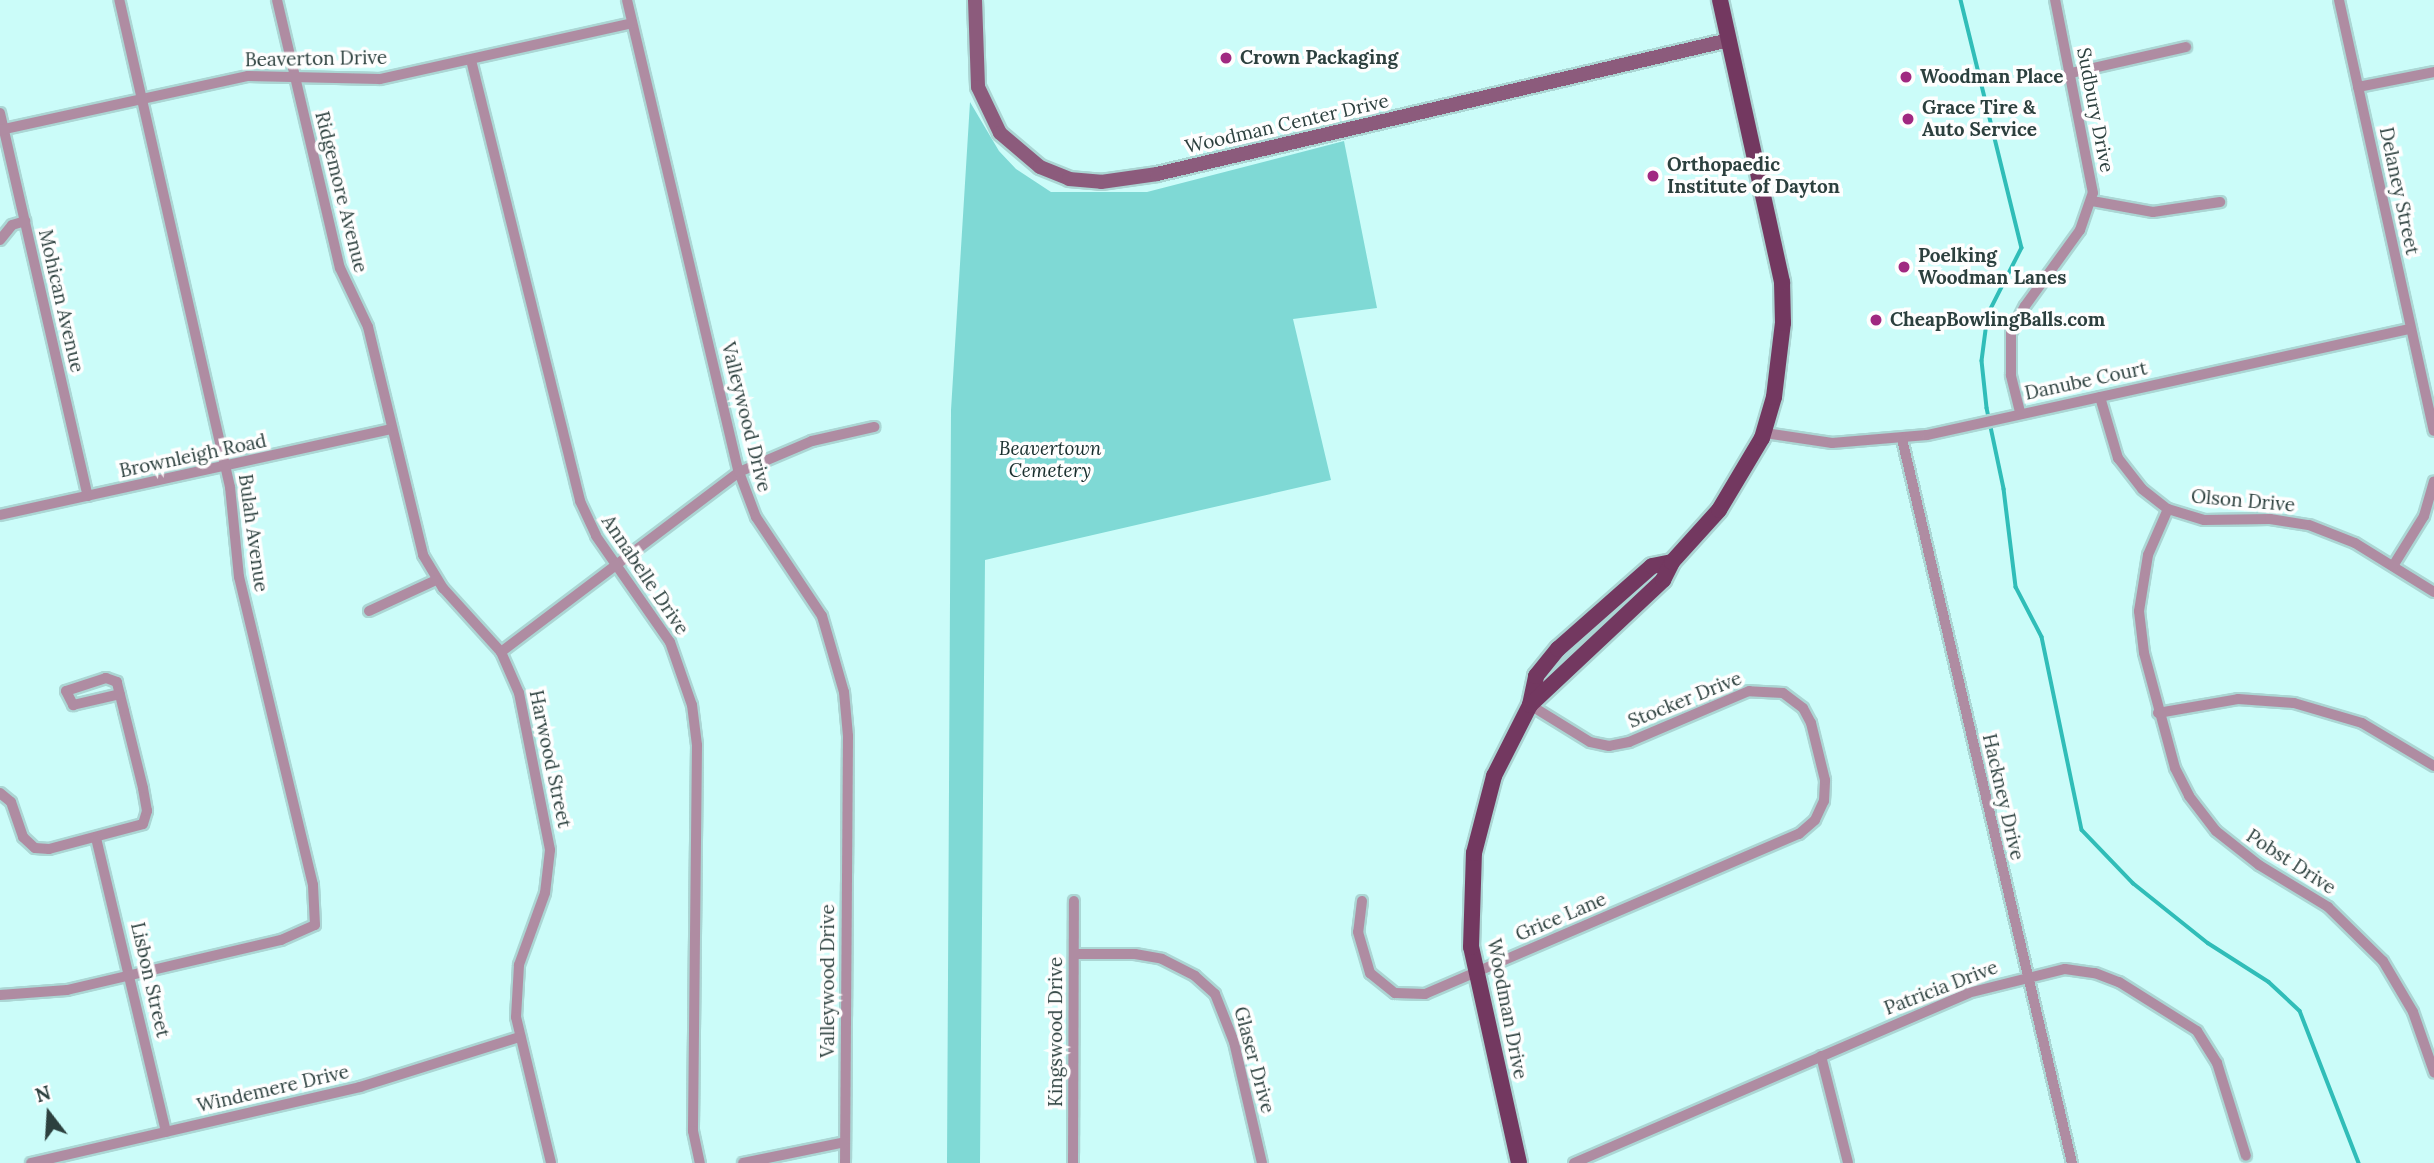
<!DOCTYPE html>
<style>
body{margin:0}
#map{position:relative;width:2434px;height:1163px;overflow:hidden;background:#cbfcf9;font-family:Lora,serif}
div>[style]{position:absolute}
.green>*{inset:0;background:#7fd9d5}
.stream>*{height:3.5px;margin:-1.75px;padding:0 1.75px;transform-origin:1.75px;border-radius:1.75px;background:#30bdb8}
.roads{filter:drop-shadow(2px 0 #abd6d4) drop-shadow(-2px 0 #abd6d4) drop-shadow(0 2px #abd6d4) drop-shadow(0 -2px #abd6d4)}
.street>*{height:10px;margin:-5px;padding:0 5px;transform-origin:5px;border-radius:5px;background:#af8ca2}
.secondary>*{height:14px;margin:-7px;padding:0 7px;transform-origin:7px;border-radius:7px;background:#8c5b7c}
.primary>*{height:16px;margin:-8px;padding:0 8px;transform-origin:8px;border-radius:8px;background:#733860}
.dots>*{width:19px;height:19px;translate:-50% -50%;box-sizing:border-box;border:4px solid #fefefe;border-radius:50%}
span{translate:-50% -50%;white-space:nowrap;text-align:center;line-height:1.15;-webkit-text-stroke:7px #fefefe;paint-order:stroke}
.poi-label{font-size:19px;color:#2c403e;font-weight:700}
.left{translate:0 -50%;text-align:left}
.street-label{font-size:19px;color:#2c403e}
.park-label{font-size:19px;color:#182e2d;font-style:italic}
.north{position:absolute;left:14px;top:1079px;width:70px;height:70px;-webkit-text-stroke:5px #fefefe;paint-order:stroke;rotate:343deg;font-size:19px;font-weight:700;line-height:28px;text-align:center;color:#2c403e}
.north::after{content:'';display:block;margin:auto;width:24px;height:32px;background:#2c403e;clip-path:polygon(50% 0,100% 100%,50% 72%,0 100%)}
</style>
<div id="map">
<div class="green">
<i style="clip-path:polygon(970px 102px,999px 151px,1016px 169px,1051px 192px,1147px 192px,1344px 141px,1377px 308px,1293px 319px,1331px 480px,985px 560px,980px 1163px,947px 1163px,951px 410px)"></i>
</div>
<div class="stream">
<i style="left:1961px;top:0;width:255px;rotate:76.2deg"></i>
<i style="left:2022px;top:248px;width:75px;rotate:116.9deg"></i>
<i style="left:1988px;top:315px;width:46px;rotate:97.4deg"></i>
<i style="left:1982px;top:361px;width:47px;rotate:83.9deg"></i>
<i style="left:1987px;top:408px;width:83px;rotate:78.1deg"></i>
<i style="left:2004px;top:489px;width:99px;rotate:83deg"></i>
<i style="left:2016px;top:587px;width:56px;rotate:62.5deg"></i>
<i style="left:2042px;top:637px;width:197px;rotate:78.3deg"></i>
<i style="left:2082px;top:830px;width:74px;rotate:46.1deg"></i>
<i style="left:2133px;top:883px;width:96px;rotate:38.7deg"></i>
<i style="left:2208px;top:943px;width:72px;rotate:32.6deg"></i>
<i style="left:2269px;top:982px;width:42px;rotate:43.1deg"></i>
<i style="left:2300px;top:1011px;width:163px;rotate:68.8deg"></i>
</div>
<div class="roads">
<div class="street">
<i style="left:277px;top:0;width:275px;rotate:76.8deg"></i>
<i style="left:340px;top:268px;width:65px;rotate:64.6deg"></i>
<i style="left:368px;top:327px;width:235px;rotate:76.4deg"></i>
<i style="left:423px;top:555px;width:39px;rotate:59deg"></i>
<i style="left:443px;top:588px;width:86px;rotate:47.8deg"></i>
<i style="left:501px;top:652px;width:45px;rotate:66.3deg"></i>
<i style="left:519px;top:693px;width:160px;rotate:78.8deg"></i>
<i style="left:550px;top:850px;width:43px;rotate:96.6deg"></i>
<i style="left:545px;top:893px;width:77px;rotate:109.9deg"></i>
<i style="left:519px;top:965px;width:52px;rotate:93.3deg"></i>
<i style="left:516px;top:1017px;width:150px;rotate:76.5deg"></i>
<i style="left:627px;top:0;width:485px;rotate:76.7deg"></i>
<i style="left:739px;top:472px;width:48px;rotate:69.3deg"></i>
<i style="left:756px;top:517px;width:119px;rotate:56.3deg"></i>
<i style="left:822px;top:616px;width:79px;rotate:73.9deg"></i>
<i style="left:844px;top:692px;width:44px;rotate:84.8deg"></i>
<i style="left:848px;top:736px;width:427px;rotate:90.4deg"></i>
<i style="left:2339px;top:0;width:441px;rotate:77.6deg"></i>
<i style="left:471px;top:60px;width:454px;rotate:76.1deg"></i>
<i style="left:580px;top:501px;width:38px;rotate:65deg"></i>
<i style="left:596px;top:536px;width:129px;rotate:55.1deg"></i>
<i style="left:670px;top:642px;width:67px;rotate:70.8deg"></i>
<i style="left:692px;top:705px;width:40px;rotate:82.9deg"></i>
<i style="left:697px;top:745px;width:386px;rotate:90.6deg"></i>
<i style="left:693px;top:1131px;width:33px;rotate:78deg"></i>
<i style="left:2071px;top:73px;width:118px;rotate:-12.7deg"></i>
<i style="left:2358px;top:87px;width:77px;rotate:-11.2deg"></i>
<i style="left:0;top:113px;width:393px;rotate:77.1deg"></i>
<i style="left:0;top:130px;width:254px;rotate:-12.3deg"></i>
<i style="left:248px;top:76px;width:132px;rotate:1.3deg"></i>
<i style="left:380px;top:79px;width:258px;rotate:-12.5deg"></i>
<i style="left:2092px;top:201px;width:62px;rotate:10.2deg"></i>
<i style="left:2153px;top:212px;width:68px;rotate:-8.5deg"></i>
<i style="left:0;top:240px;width:19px;rotate:-51deg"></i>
<i style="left:12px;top:225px;width:14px;rotate:-17deg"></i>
<i style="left:2100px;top:397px;width:64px;rotate:73.6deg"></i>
<i style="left:2118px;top:458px;width:39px;rotate:52deg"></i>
<i style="left:2142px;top:489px;width:33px;rotate:38deg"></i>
<i style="left:2168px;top:509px;width:38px;rotate:17deg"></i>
<i style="left:2204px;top:520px;width:66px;rotate:-0.9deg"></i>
<i style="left:2270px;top:519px;width:39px;rotate:9deg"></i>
<i style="left:2309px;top:525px;width:49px;rotate:21.4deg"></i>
<i style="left:2355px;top:543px;width:93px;rotate:31.8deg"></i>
<i style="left:2020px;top:412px;width:38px;rotate:-104deg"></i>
<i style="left:2011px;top:375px;width:42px;rotate:-90deg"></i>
<i style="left:2011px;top:333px;width:30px;rotate:-63deg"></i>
<i style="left:2025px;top:306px;width:94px;rotate:-54.1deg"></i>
<i style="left:2080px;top:230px;width:39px;rotate:-71deg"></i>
<i style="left:2093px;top:193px;width:197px;rotate:-101.1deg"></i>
<i style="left:1765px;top:433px;width:68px;rotate:8.5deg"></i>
<i style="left:1832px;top:443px;width:95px;rotate:-4.8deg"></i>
<i style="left:1927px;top:435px;width:495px;rotate:-12.4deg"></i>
<i style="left:1902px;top:439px;width:744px;rotate:76.79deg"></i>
<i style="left:2168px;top:509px;width:50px;rotate:113.5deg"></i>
<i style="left:2148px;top:555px;width:57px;rotate:99.1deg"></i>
<i style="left:2139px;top:611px;width:42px;rotate:83.2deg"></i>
<i style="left:2144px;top:653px;width:119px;rotate:74.9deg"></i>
<i style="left:2175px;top:768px;width:31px;rotate:63deg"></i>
<i style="left:2189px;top:796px;width:44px;rotate:52.4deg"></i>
<i style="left:2216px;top:831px;width:55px;rotate:38.3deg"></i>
<i style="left:2259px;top:865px;width:81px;rotate:31.3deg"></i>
<i style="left:2328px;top:907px;width:77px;rotate:44.5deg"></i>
<i style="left:2383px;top:961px;width:59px;rotate:59.5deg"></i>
<i style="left:2413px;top:1012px;width:64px;rotate:70.7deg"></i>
<i style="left:0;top:515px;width:401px;rotate:-12.4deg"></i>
<i style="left:2393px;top:566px;width:59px;rotate:-58.2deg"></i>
<i style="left:2424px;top:516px;width:36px;rotate:-74deg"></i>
<i style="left:369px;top:611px;width:74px;rotate:-24.8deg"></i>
<i style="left:501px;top:652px;width:298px;rotate:-37.1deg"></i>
<i style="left:739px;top:472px;width:79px;rotate:-23deg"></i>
<i style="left:812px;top:441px;width:64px;rotate:-12.7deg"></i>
<i style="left:2158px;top:713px;width:81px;rotate:-9.9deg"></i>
<i style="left:2238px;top:699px;width:56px;rotate:4.1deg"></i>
<i style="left:2294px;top:703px;width:71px;rotate:16.4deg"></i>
<i style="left:2362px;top:723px;width:84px;rotate:30.8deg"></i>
<i style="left:0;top:793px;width:14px;rotate:39deg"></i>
<i style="left:11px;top:802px;width:37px;rotate:71deg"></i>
<i style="left:23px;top:837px;width:16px;rotate:43deg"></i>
<i style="left:35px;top:848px;width:14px;rotate:4deg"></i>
<i style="left:49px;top:849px;width:97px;rotate:-14.9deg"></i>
<i style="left:143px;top:824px;width:14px;rotate:-73deg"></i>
<i style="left:147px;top:811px;width:23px;rotate:-100deg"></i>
<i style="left:143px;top:788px;width:79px;rotate:-103.9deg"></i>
<i style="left:124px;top:711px;width:30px;rotate:-104deg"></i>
<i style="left:117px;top:682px;width:12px;rotate:-160deg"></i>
<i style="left:106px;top:678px;width:42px;rotate:162deg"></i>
<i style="left:66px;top:691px;width:16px;rotate:63deg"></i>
<i style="left:73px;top:705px;width:48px;rotate:-13.2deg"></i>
<i style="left:96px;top:838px;width:302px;rotate:76.6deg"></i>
<i style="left:1362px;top:901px;width:31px;rotate:97deg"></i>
<i style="left:1358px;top:932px;width:43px;rotate:73.7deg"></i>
<i style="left:1370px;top:973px;width:32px;rotate:39deg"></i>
<i style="left:1395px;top:993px;width:30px;rotate:2deg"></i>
<i style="left:1425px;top:994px;width:407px;rotate:-23.2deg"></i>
<i style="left:1799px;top:834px;width:21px;rotate:-41deg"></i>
<i style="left:1815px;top:820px;width:21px;rotate:-65deg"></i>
<i style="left:1824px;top:801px;width:21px;rotate:-87deg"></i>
<i style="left:1825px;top:780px;width:59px;rotate:-103.8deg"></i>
<i style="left:1811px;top:723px;width:17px;rotate:-118deg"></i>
<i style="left:1803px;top:708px;width:25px;rotate:-143deg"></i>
<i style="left:1783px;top:693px;width:34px;rotate:-177deg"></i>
<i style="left:1749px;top:691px;width:130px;rotate:157deg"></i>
<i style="left:1629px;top:742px;width:20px;rotate:169deg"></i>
<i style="left:1609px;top:746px;width:19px;rotate:-168deg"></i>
<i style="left:1590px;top:742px;width:70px;rotate:-148.3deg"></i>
<i style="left:1074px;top:954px;width:61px"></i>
<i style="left:1135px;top:954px;width:27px;rotate:10deg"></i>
<i style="left:1162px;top:959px;width:37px;rotate:27deg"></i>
<i style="left:1195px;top:976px;width:27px;rotate:42deg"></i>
<i style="left:1215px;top:994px;width:52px;rotate:68.4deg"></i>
<i style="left:1234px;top:1042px;width:124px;rotate:77deg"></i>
<i style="left:0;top:995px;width:67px;rotate:-4.3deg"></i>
<i style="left:67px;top:990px;width:220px;rotate:-13.2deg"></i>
<i style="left:281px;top:940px;width:37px;rotate:-24deg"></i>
<i style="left:315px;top:925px;width:40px;rotate:-92.9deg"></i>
<i style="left:313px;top:885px;width:317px;rotate:-103.5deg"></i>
<i style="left:239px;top:577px;width:90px;rotate:-95.7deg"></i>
<i style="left:230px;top:487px;width:499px;rotate:-102.8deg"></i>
<i style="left:1821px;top:1056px;width:110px;rotate:75.8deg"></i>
<i style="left:31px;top:1163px;width:338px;rotate:-13deg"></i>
<i style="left:360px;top:1087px;width:168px;rotate:-17.4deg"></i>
<i style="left:743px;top:1163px;width:104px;rotate:-11.6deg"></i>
<i style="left:1073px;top:1163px;width:262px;rotate:-89.8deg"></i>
<i style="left:1574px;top:1163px;width:429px;rotate:-23.3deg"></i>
<i style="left:1968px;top:993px;width:100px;rotate:-13.9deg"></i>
<i style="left:2065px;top:969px;width:30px;rotate:8deg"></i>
<i style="left:2095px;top:973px;width:26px;rotate:21deg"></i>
<i style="left:2119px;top:982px;width:92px;rotate:32.1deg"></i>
<i style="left:2197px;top:1031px;width:38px;rotate:58deg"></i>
<i style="left:2217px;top:1063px;width:97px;rotate:72.7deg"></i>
</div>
<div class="secondary">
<i style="left:975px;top:0;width:87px;rotate:88deg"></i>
<i style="left:978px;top:87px;width:51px;rotate:64.4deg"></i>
<i style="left:1000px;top:133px;width:52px;rotate:40.4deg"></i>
<i style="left:1040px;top:167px;width:31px;rotate:22deg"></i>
<i style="left:1069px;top:179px;width:32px;rotate:5deg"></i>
<i style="left:1101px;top:182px;width:57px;rotate:-8.1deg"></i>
<i style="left:1157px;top:174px;width:587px;rotate:-13.18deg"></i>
</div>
<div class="primary">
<i style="left:1530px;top:705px;width:30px;rotate:-78deg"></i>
<i style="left:1536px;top:676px;width:35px;rotate:-51deg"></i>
<i style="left:1558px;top:649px;width:125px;rotate:-41.4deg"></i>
<i style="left:1652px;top:566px;width:20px;rotate:-11deg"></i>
<i style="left:1519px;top:1163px;width:221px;rotate:-102.5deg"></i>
<i style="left:1471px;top:947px;width:94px;rotate:-88.2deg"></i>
<i style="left:1474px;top:853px;width:80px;rotate:-75.4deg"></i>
<i style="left:1494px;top:776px;width:80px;rotate:-63.1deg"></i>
<i style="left:1530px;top:705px;width:183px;rotate:-43.2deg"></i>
<i style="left:1663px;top:580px;width:20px;rotate:-63deg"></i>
<i style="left:1672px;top:562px;width:70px;rotate:-47.9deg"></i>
<i style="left:1719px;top:510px;width:84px;rotate:-59.2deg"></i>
<i style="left:1762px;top:438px;width:43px;rotate:-73.7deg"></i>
<i style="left:1774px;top:397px;width:75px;rotate:-83.1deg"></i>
<i style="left:1783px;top:323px;width:41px;rotate:-91.4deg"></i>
<i style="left:1782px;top:282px;width:289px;rotate:-102.4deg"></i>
</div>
</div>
<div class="dots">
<i style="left:1226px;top:58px;background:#a02981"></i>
<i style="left:1906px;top:77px;background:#a02981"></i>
<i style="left:1908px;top:119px;background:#a02981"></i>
<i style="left:1653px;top:176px;background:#a02981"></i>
<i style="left:1904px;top:267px;background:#a02981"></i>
<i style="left:1876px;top:320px;background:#a02981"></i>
</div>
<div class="poi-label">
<span class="left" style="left:1240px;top:58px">Crown Packaging</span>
<span class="left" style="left:1920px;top:77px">Woodman Place</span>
<span class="left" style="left:1922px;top:119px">Grace Tire &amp;<br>Auto Service</span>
<span class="left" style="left:1667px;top:176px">Orthopaedic<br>Institute of Dayton</span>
<span class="left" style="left:1918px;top:267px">Poelking<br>Woodman Lanes</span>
<span class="left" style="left:1890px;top:320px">CheapBowlingBalls.com</span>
</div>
<div class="street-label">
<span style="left:316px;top:59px;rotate:-1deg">Beaverton Drive</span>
<span style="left:2095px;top:110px;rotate:79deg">Sudbury Drive</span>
<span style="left:1287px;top:124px;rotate:-13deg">Woodman Center Drive</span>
<span style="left:2399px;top:191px;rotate:78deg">Delaney Street</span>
<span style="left:341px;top:192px;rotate:76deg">Ridgemore Avenue</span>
<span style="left:61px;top:301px;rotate:77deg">Mohican Avenue</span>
<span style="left:2086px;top:381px;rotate:-12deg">Danube Court</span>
<span style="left:746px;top:417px;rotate:76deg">Valleywood Drive</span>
<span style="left:193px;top:456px;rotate:-12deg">Brownleigh Road</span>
<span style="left:2243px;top:501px;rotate:5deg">Olson Drive</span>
<span style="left:253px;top:533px;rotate:82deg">Bulah Avenue</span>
<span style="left:645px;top:575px;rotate:56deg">Annabelle Drive</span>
<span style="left:1685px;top:700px;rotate:-22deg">Stocker Drive</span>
<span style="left:550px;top:759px;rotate:78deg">Harwood Street</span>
<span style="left:2003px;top:797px;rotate:77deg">Hackney Drive</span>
<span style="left:2291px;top:862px;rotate:33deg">Pobst Drive</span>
<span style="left:1561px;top:917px;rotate:-23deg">Grice Lane</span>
<span style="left:150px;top:980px;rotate:77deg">Lisbon Street</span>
<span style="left:828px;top:981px;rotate:-90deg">Valleywood Drive</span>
<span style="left:1941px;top:988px;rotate:-21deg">Patricia Drive</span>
<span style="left:1507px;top:1009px;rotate:79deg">Woodman Drive</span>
<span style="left:1056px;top:1032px;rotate:-90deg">Kingswood Drive</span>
<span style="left:1254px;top:1060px;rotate:75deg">Glaser Drive</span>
<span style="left:273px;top:1089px;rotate:-13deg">Windemere Drive</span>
</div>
<div class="park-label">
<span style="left:1050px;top:460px">Beavertown<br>Cemetery</span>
</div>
<div class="north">N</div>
</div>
